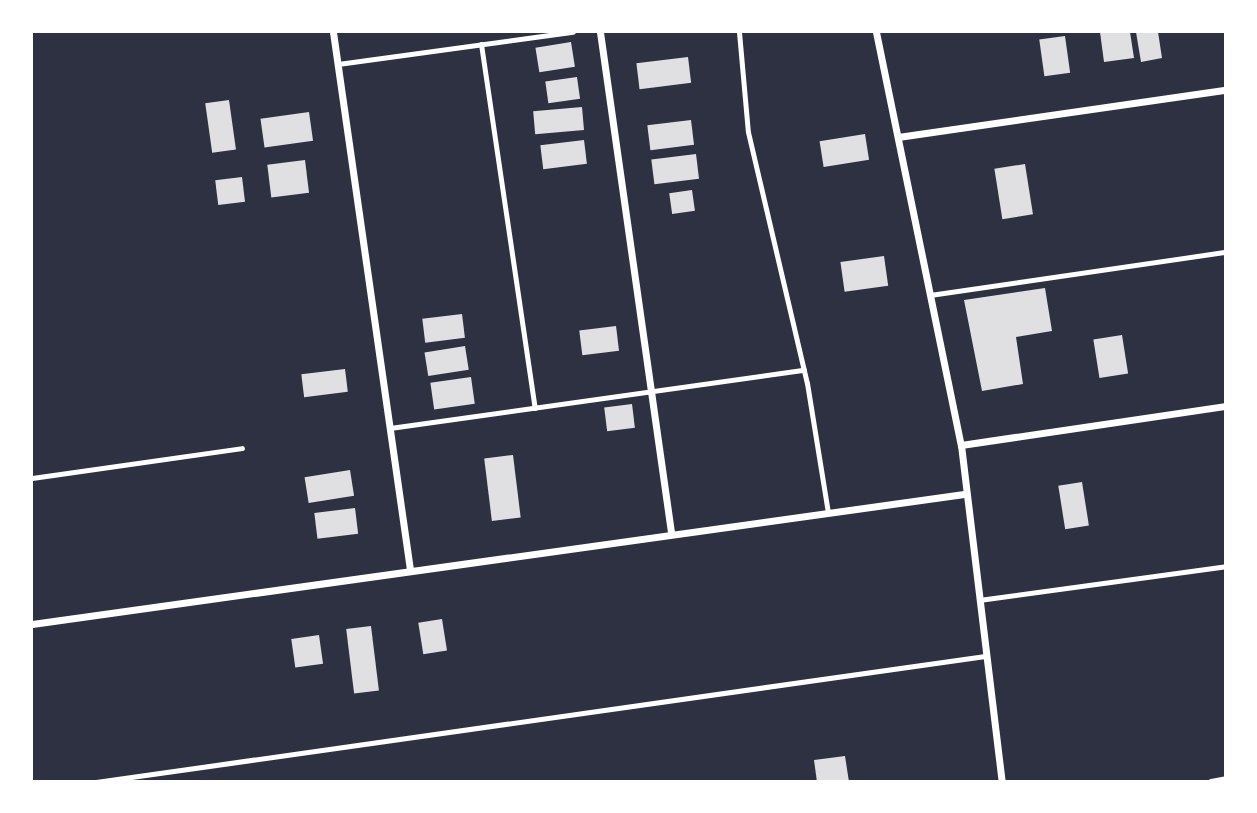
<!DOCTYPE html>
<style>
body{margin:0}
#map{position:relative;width:1257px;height:813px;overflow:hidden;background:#2d3142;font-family:Lato,sans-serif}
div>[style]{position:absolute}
.building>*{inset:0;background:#e0e0e3;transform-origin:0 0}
.service>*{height:5px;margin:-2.5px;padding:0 2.5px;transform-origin:2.5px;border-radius:2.5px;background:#fff}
.minor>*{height:7px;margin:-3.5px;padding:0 3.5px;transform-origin:3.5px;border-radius:3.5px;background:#fff}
span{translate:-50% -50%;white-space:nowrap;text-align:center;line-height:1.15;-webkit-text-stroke:5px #fff;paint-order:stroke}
.frame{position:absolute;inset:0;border:33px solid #fff;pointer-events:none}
</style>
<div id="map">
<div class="building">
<i style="clip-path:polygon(1100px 32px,1130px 32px,1134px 58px,1104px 62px)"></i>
<i style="clip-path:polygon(1136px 32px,1158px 32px,1162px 58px,1141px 62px)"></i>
<i style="left:1065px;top:36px;width:37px;height:26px;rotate:82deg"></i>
<i style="left:571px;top:42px;width:25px;height:36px;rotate:81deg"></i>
<i style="left:688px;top:57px;width:26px;height:52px;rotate:83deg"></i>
<i style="left:577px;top:77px;width:22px;height:32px;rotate:82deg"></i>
<i style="left:229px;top:100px;width:50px;height:24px;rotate:82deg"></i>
<i style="left:582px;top:107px;width:23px;height:49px;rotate:85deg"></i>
<i style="left:309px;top:112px;width:29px;height:49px;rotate:82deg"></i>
<i style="left:691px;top:120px;width:25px;height:44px;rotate:83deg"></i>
<i style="left:865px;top:134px;width:26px;height:46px;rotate:81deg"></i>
<i style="left:584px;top:140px;width:24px;height:44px;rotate:83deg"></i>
<i style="left:696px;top:154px;width:25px;height:45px;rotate:83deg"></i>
<i style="left:305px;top:160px;width:33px;height:38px;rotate:83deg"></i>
<i style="left:1025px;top:164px;width:51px;height:31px;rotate:81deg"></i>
<i style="left:242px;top:177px;width:25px;height:27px;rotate:83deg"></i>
<i style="left:692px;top:190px;width:21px;height:23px;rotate:82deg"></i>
<i style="left:884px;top:256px;width:30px;height:44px;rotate:82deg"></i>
<i style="clip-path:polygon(1045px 288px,1052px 331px,1016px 337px,1023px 384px,982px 391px,964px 300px)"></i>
<i style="left:462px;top:314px;width:24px;height:40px;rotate:83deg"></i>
<i style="left:616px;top:326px;width:25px;height:37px;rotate:83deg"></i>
<i style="left:1122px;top:335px;width:39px;height:29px;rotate:81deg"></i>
<i style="left:465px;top:346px;width:24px;height:41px;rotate:81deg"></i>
<i style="left:345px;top:369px;width:23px;height:44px;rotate:83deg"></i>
<i style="left:471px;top:377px;width:27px;height:41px;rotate:82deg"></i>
<i style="left:632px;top:404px;width:24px;height:28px;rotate:83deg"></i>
<i style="left:513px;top:455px;width:63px;height:29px;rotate:83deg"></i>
<i style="left:350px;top:470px;width:26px;height:46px;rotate:81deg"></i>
<i style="left:1082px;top:482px;width:44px;height:24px;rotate:81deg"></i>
<i style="left:355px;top:508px;width:26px;height:41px;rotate:83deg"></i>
<i style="left:442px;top:619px;width:32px;height:24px;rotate:81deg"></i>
<i style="left:371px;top:626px;width:65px;height:25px;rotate:83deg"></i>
<i style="left:319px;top:635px;width:29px;height:28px;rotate:82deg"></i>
<i style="clip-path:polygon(845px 756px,849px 782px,817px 782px,814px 760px)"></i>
</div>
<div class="service">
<i style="left:739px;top:32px;width:100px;rotate:84.9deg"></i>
<i style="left:748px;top:132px;width:258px;rotate:76.8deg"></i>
<i style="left:807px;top:383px;width:131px;rotate:80.8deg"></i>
<i style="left:481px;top:44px;width:368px;rotate:81.6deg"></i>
<i style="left:338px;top:64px;width:237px;rotate:-7.8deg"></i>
<i style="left:930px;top:295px;width:299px;rotate:-8.3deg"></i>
<i style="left:390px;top:428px;width:418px;rotate:-8deg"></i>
<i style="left:32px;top:478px;width:212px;rotate:-8.1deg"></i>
<i style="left:979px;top:600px;width:249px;rotate:-7.8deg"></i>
<i style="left:96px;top:782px;width:898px;rotate:-8.07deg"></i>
</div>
<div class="minor">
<i style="left:333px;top:32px;width:543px;rotate:81.85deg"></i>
<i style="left:600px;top:32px;width:505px;rotate:81.92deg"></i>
<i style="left:876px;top:32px;width:422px;rotate:78.4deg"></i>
<i style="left:961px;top:445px;width:339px;rotate:83.1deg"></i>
<i style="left:898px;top:137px;width:331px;rotate:-8.2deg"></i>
<i style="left:961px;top:445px;width:268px;rotate:-8.4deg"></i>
<i style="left:32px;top:624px;width:941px;rotate:-7.94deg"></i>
<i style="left:1211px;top:782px;width:15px;rotate:-11deg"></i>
</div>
<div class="frame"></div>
</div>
